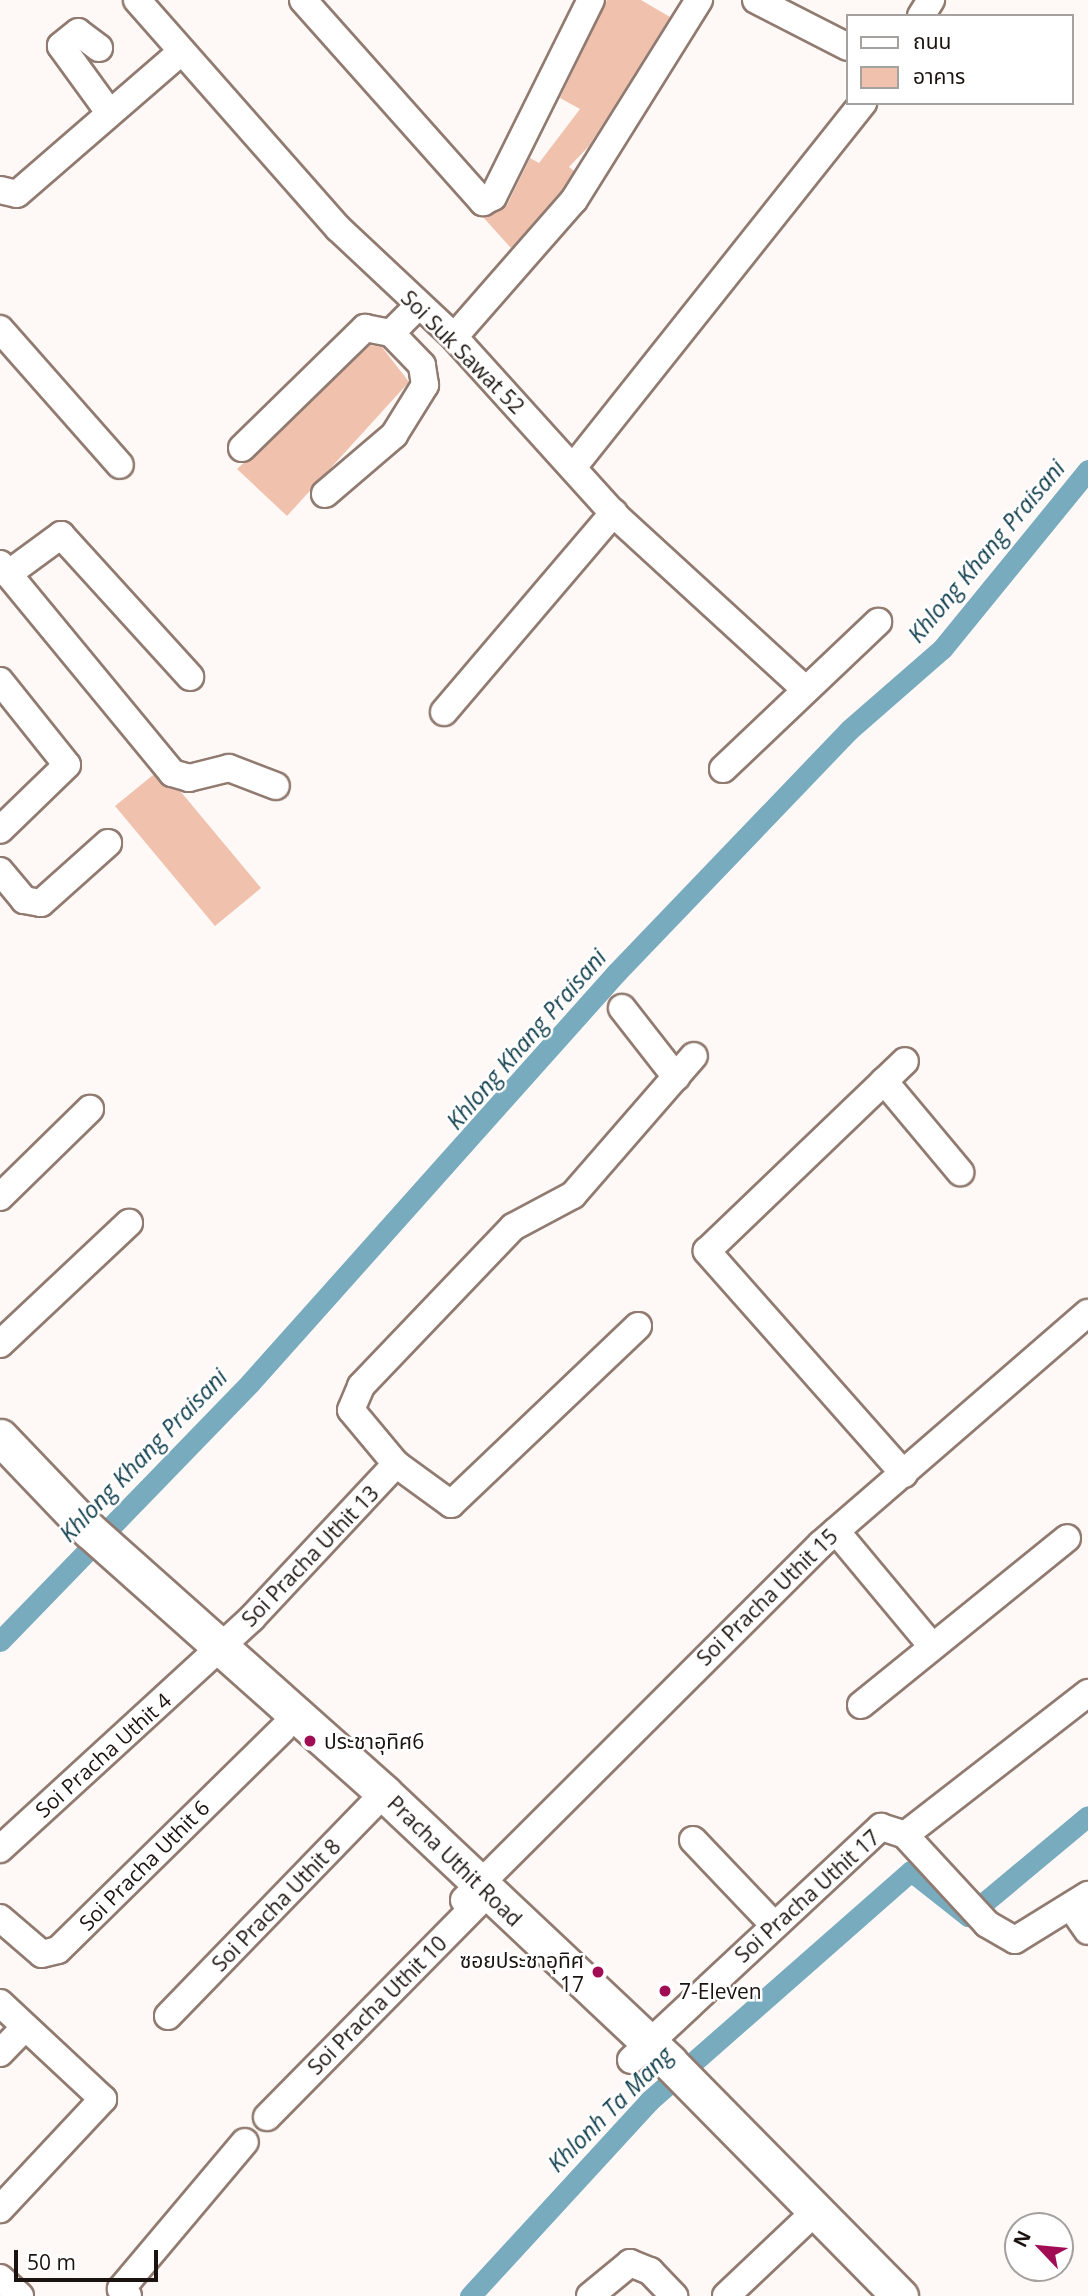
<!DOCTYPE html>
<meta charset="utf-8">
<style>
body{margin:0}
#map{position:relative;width:1088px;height:2296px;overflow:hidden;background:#fef9f6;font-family:"Open Sans","Noto Sans Thai",sans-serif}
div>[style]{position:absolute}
.canal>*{height:21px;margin:-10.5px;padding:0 10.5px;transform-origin:10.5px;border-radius:10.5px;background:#78abbe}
.building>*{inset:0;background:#f0c2ad}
.roads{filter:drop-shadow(2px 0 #917b71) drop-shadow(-2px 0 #917b71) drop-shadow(0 2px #917b71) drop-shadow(0 -2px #917b71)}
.minor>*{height:26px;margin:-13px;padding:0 13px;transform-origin:13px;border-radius:13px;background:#fff}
.major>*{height:35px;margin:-17.5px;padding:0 17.5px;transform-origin:17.5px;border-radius:17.5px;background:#fff}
.dots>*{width:19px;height:19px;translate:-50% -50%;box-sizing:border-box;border:4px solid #fff;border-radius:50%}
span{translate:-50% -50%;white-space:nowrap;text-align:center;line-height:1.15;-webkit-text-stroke:5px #fff;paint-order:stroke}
.street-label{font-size:21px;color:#1b130f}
.poi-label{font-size:21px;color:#1b130f}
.left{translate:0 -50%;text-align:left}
.right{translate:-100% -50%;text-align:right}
.water-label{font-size:23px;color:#113f4d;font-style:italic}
.legend{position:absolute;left:846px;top:14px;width:228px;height:91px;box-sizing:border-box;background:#fff;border:2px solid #a4a19f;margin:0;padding:9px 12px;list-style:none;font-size:21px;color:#1b130f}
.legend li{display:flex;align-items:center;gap:14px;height:35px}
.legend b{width:35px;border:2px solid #a4a19f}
.north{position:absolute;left:1004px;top:2212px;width:70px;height:70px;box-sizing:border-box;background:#fff;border:2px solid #a4a19f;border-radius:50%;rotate:296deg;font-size:19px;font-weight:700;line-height:28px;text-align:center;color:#1b130f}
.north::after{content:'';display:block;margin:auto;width:24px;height:32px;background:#a00d54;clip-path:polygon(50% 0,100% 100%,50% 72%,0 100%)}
.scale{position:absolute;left:14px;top:2250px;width:144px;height:32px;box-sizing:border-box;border:4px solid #1b130f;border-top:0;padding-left:9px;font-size:21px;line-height:24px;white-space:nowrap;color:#1b130f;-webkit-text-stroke:5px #fff;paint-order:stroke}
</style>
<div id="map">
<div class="canal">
<i style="left:0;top:1641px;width:359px;rotate:-45.9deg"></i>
<i style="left:250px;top:1383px;width:551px;rotate:-48.24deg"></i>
<i style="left:617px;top:972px;width:335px;rotate:-46.2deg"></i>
<i style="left:849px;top:730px;width:123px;rotate:-41.1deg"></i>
<i style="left:942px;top:649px;width:231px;rotate:-50.8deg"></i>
<i style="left:470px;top:2296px;width:265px;rotate:-47.4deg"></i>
<i style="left:649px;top:2101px;width:349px;rotate:-41.3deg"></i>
<i style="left:911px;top:1871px;width:73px;rotate:38.3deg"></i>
<i style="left:968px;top:1916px;width:156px;rotate:-39.8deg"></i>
</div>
<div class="building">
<i style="clip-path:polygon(607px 0,641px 0,670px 17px,589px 146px,569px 167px,574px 171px,561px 191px,511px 248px,483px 217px,507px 205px,530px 158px,539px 163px,580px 109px,560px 98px)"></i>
<i style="clip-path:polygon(370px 345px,382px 347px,409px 382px,287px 516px,237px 469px)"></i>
<i style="clip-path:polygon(153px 775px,181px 792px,261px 888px,215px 926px,115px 806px)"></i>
</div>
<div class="roads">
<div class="minor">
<i style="left:137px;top:0;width:304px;rotate:48.6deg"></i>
<i style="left:338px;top:228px;width:159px;rotate:43.2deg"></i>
<i style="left:454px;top:337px;width:241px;rotate:47.9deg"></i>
<i style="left:616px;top:516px;width:255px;rotate:42.5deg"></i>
<i style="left:303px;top:0;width:271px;rotate:48.3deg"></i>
<i style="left:483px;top:202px;width:11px;rotate:-27deg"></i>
<i style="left:493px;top:197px;width:220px;rotate:-63.6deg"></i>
<i style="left:756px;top:0;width:103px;rotate:27.1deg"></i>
<i style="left:921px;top:16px;width:19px;rotate:-58deg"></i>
<i style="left:99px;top:48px;width:26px;rotate:-143deg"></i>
<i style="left:78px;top:32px;width:22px;rotate:141deg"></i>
<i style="left:61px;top:46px;width:82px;rotate:54deg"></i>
<i style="left:0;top:190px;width:17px;rotate:13deg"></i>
<i style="left:17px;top:194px;width:218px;rotate:-40.9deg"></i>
<i style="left:0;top:329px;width:181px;rotate:48.6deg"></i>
<i style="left:454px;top:337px;width:182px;rotate:-48.8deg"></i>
<i style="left:574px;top:200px;width:236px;rotate:-58deg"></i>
<i style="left:242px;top:448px;width:172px;rotate:-44.3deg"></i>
<i style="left:365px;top:328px;width:26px;rotate:11deg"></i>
<i style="left:575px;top:465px;width:463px;rotate:-51.5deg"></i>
<i style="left:325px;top:494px;width:91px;rotate:-40.5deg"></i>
<i style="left:394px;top:435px;width:59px;rotate:-58.2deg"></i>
<i style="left:425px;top:385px;width:20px;rotate:-99deg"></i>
<i style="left:422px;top:365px;width:45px;rotate:-134.1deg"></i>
<i style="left:391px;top:333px;width:38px;rotate:-45deg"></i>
<i style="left:0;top:564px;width:271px;rotate:50.5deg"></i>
<i style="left:172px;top:773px;width:18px;rotate:16deg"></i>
<i style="left:189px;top:778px;width:41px;rotate:-14deg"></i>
<i style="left:229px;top:768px;width:50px;rotate:21deg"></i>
<i style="left:8px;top:574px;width:66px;rotate:-36.3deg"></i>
<i style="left:61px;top:535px;width:192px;rotate:47.7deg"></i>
<i style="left:0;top:681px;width:107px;rotate:51.4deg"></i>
<i style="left:67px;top:765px;width:93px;rotate:135.9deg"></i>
<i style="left:444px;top:712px;width:262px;rotate:-49.6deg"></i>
<i style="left:723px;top:769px;width:214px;rotate:-43.5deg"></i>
<i style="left:0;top:871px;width:38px;rotate:50deg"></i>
<i style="left:24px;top:900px;width:17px;rotate:10deg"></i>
<i style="left:41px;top:903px;width:90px;rotate:-41.8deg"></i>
<i style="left:622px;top:1008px;width:88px;rotate:52deg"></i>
<i style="left:884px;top:1081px;width:119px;rotate:50.1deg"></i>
<i style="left:0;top:1197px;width:126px;rotate:-44.4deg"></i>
<i style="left:638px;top:1326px;width:258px;rotate:136.4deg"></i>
<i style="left:451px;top:1504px;width:68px;rotate:-144deg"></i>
<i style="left:396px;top:1464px;width:70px;rotate:-129.8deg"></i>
<i style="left:351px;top:1410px;width:26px;rotate:-67deg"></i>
<i style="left:361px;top:1386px;width:220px;rotate:-46.3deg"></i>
<i style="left:513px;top:1227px;width:68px;rotate:-28.1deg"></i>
<i style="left:573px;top:1195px;width:184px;rotate:-49deg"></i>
<i style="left:0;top:1344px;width:177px;rotate:-43.2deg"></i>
<i style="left:904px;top:1474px;width:298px;rotate:-131.5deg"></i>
<i style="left:707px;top:1251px;width:274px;rotate:-43.8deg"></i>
<i style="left:836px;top:1531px;width:148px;rotate:50.2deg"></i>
<i style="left:861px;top:1705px;width:265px;rotate:-39deg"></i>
<i style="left:905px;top:1835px;width:232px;rotate:-37.8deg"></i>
<i style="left:693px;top:1840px;width:116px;rotate:46.4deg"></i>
<i style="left:0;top:1849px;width:342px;rotate:-42.5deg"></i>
<i style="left:252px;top:1618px;width:211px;rotate:-46.9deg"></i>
<i style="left:464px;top:1900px;width:504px;rotate:-44.92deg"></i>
<i style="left:821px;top:1544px;width:353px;rotate:-40.9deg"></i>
<i style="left:1071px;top:1907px;width:29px;rotate:55deg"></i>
<i style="left:0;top:1918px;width:55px;rotate:40.6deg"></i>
<i style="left:42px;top:1954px;width:16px;rotate:-14deg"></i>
<i style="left:58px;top:1950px;width:315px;rotate:-44.5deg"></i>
<i style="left:0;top:2003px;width:141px;rotate:43deg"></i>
<i style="left:103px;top:2099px;width:151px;rotate:133.1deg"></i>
<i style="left:168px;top:2016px;width:310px;rotate:-45.9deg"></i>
<i style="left:0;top:2053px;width:36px;rotate:-46deg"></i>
<i style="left:631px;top:2060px;width:342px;rotate:-43deg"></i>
<i style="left:881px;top:1827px;width:25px;rotate:18deg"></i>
<i style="left:905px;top:1835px;width:121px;rotate:47.3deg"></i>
<i style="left:987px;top:1924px;width:32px;rotate:30deg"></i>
<i style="left:1015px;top:1940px;width:86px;rotate:-31.7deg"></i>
<i style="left:267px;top:2117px;width:313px;rotate:-45.4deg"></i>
<i style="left:0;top:2278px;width:27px;rotate:42deg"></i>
<i style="left:128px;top:2296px;width:10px;rotate:-135deg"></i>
<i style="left:121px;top:2289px;width:192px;rotate:-49.9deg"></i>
<i style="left:590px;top:2296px;width:52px;rotate:-39.5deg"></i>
<i style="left:630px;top:2263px;width:22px;rotate:22deg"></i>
<i style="left:650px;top:2271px;width:35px;rotate:46deg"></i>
<i style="left:726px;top:2296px;width:124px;rotate:-43.4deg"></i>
</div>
<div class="major">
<i style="left:0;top:1437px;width:129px;rotate:46.3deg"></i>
<i style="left:89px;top:1530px;width:395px;rotate:41.7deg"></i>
<i style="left:384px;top:1793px;width:392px;rotate:43.3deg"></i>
<i style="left:669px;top:2062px;width:329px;rotate:45.4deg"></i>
</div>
</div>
<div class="dots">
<i style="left:310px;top:1741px;background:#a00d54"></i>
<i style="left:598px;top:1972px;background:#a00d54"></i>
<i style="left:665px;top:1991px;background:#a00d54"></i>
</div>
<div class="street-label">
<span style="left:463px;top:352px;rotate:45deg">Soi Suk Sawat 52</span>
<span style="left:310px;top:1556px;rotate:-46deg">Soi Pracha Uthit 13</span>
<span style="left:767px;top:1597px;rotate:-44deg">Soi Pracha Uthit 15</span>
<span style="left:103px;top:1755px;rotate:-42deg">Soi Pracha Uthit 4</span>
<span style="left:455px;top:1861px;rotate:44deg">Pracha Uthit Road</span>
<span style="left:144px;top:1865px;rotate:-45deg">Soi Pracha Uthit 6</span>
<span style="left:807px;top:1896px;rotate:-42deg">Soi Pracha Uthit 17</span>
<span style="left:276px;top:1905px;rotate:-46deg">Soi Pracha Uthit 8</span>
<span style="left:377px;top:2005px;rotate:-45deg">Soi Pracha Uthit 10</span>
</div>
<div class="poi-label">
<span class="left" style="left:324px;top:1741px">ประชาอุทิศ6</span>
<span class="right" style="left:584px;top:1972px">ซอยประชาอุทิศ<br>17</span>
<span class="left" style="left:679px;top:1991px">7-Eleven</span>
</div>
<div class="water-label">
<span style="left:986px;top:551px;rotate:-50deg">Khlong Khang Praisani</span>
<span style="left:526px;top:1039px;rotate:-49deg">Khlong Khang Praisani</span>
<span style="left:143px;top:1455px;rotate:-46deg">Khlong Khang Praisani</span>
<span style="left:610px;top:2109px;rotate:-45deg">Khlonh Ta Mang</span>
</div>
<ul class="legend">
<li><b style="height:9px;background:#fff"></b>ถนน</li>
<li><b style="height:19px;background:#f0c2ad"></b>อาคาร</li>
</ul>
<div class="north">N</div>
<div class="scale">50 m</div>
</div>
